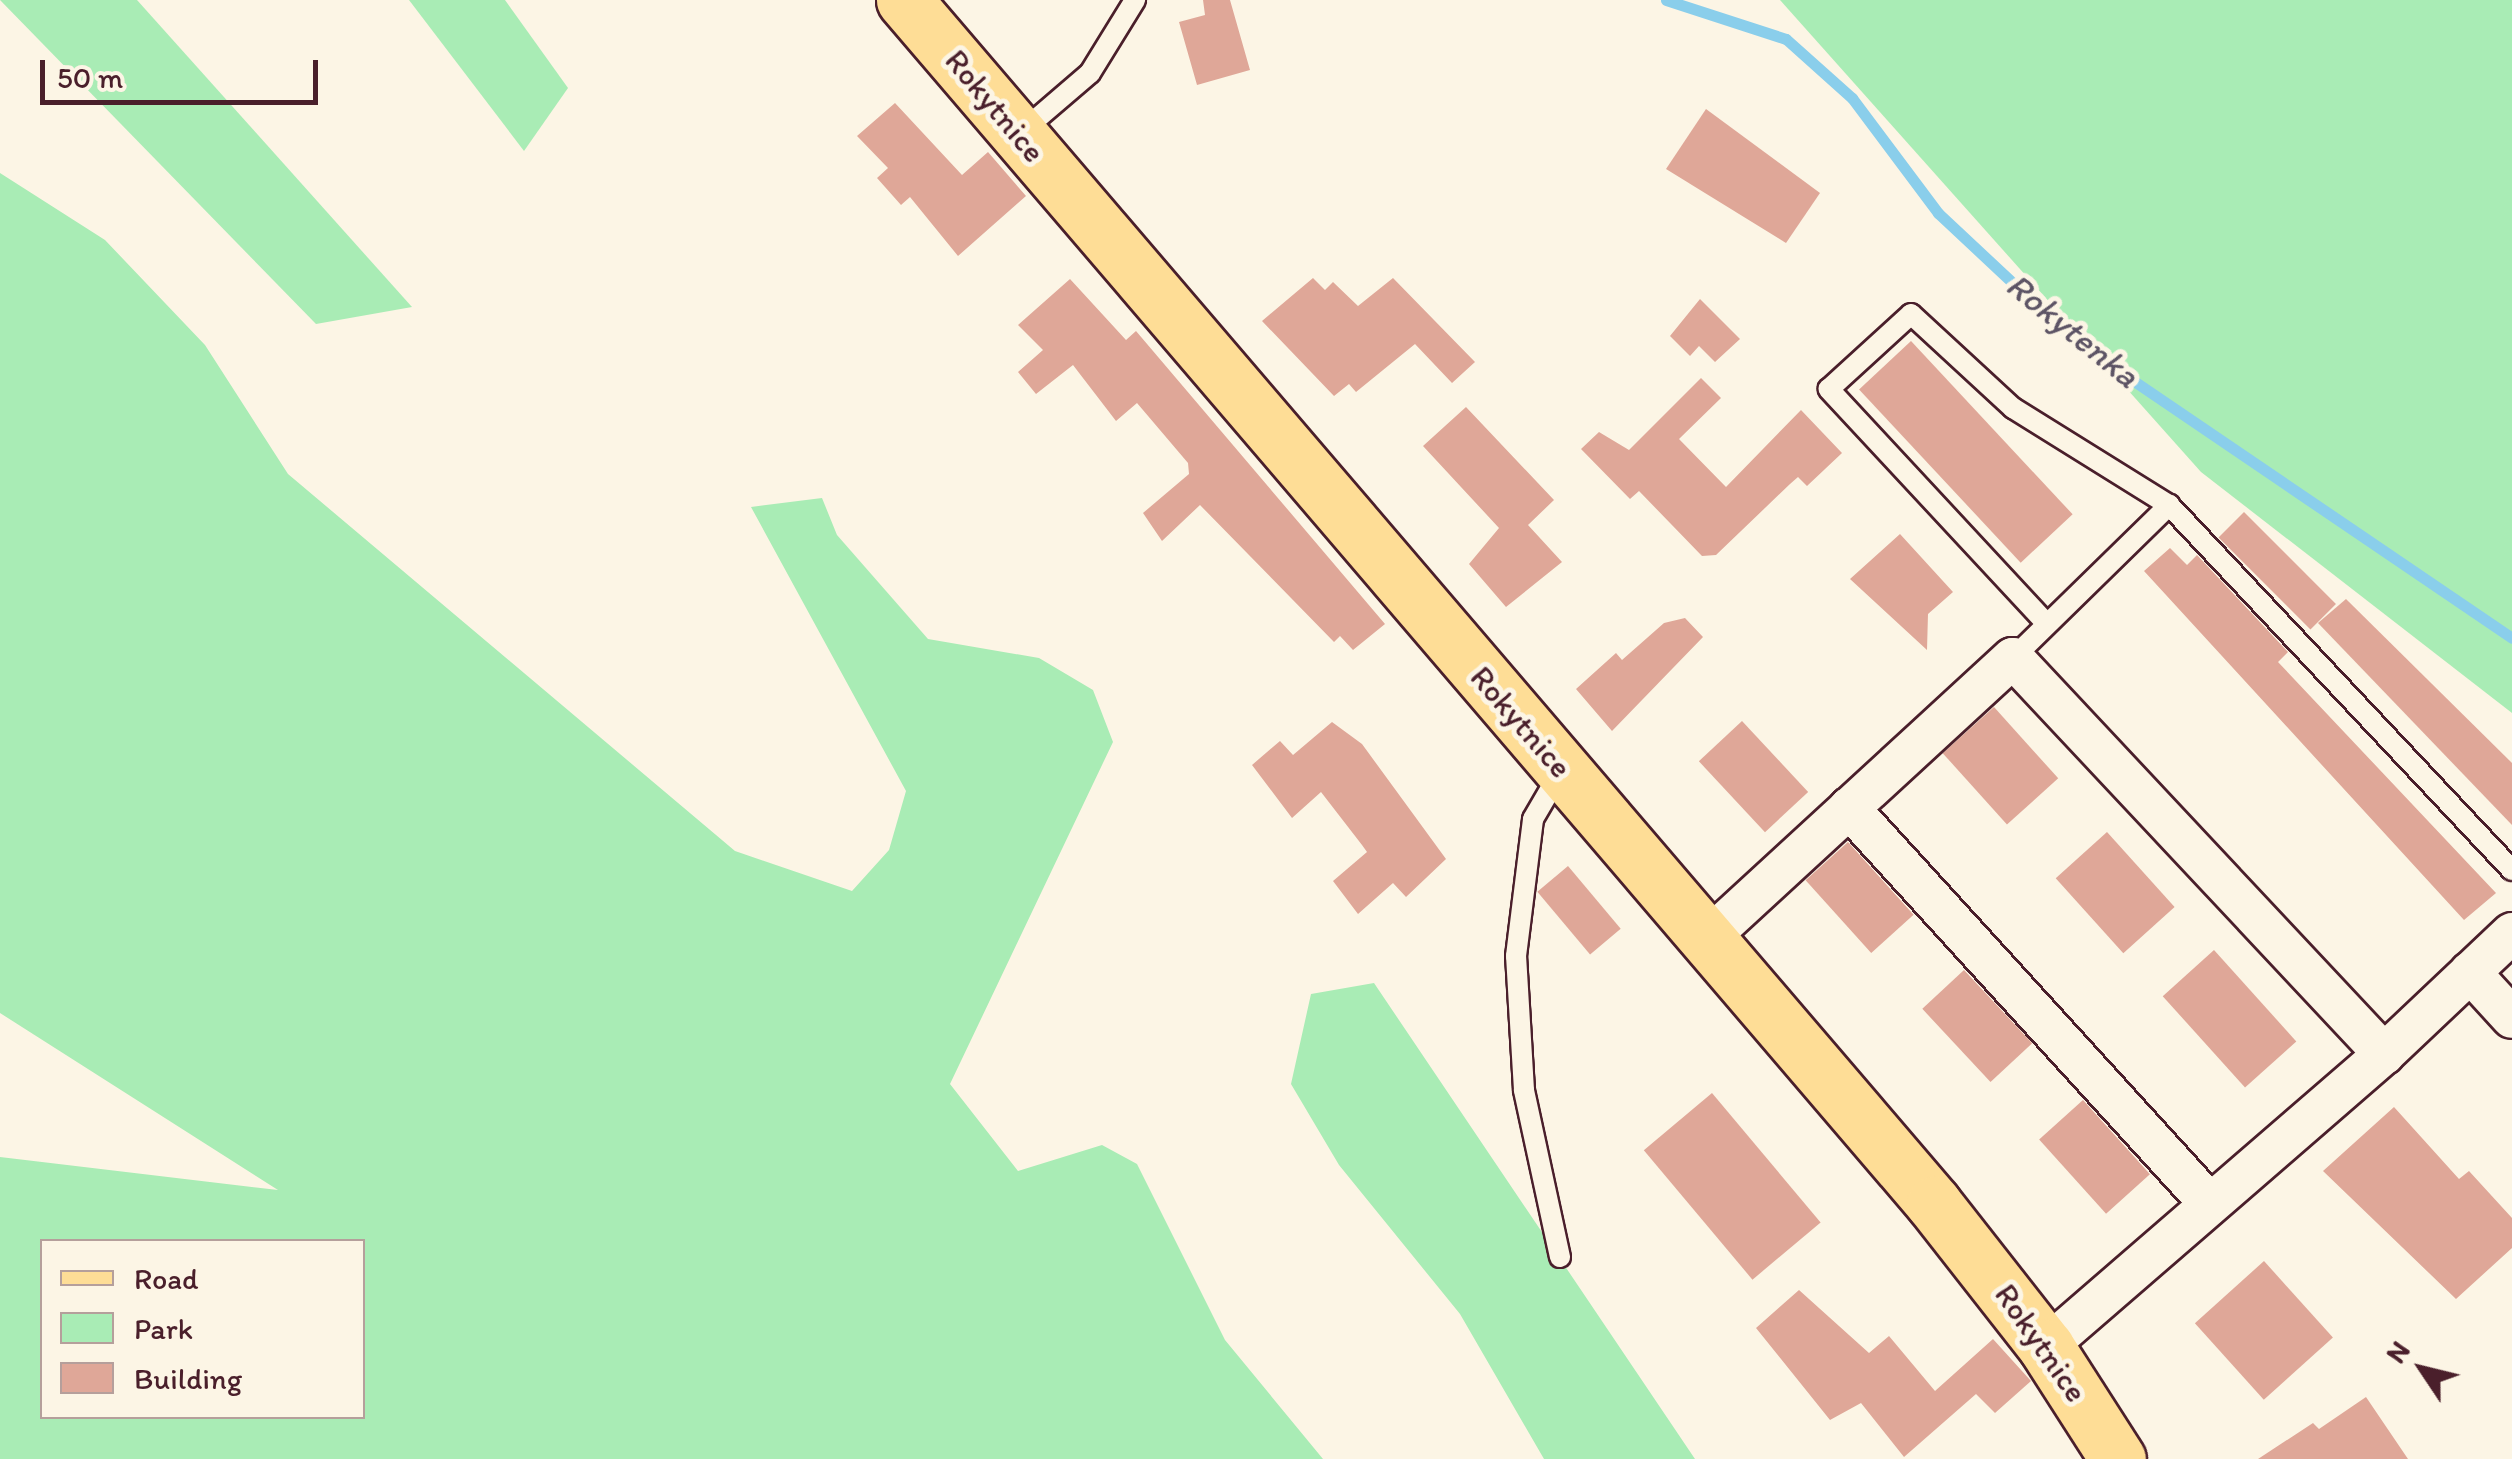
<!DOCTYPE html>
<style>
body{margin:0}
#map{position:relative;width:2512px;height:1459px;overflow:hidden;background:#fcf5e5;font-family:Itim,sans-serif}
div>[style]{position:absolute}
.green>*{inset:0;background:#a9ecb5}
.stream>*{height:11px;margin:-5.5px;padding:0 5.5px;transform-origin:5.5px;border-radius:5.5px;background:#8aceeb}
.building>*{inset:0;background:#dfa798;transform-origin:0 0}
.roads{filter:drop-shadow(2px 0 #4a1f2b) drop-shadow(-2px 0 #4a1f2b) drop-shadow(0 2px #4a1f2b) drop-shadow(0 -2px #4a1f2b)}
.service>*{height:20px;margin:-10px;padding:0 10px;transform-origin:10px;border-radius:10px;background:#fcf5e5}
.minor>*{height:40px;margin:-20px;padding:0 20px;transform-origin:20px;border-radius:20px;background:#fcf5e5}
.primary>*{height:55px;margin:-27.5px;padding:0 27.5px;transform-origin:27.5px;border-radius:27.5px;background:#fedd96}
span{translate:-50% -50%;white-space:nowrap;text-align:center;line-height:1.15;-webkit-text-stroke:10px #fcf5e5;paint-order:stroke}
.street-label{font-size:32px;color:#4a1f2b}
.water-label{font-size:35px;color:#5d5465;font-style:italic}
.legend{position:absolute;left:40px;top:1239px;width:325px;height:180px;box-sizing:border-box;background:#fcf5e5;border:2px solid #b59f9b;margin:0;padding:12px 18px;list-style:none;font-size:30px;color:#4a1f2b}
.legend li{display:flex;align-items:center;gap:20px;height:50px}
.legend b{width:50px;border:2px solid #b59f9b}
.north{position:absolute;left:2372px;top:1319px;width:100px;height:100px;-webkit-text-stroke:8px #fcf5e5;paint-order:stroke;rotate:305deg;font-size:28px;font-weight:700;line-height:40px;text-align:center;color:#4a1f2b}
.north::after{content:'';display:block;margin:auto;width:35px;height:45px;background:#4a1f2b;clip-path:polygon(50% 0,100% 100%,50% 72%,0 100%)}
.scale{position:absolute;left:40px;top:60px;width:278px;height:45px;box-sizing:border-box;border:5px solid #4a1f2b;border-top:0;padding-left:12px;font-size:30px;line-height:35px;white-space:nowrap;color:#4a1f2b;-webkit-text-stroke:8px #fcf5e5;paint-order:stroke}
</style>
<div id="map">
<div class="green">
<i style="clip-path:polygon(0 0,137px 0,412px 307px,316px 324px)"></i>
<i style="clip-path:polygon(409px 0,505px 0,568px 88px,524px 151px)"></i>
<i style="clip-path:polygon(1780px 0,2512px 0,2512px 713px,2201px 472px)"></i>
<i style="clip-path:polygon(evenodd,0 173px,105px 240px,205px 345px,288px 474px,735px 851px,852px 891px,889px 850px,906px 791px,751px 507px,822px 498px,837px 535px,928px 639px,1039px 658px,1093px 690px,1113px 742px,950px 1084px,1018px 1171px,1102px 1145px,1137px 1164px,1225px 1340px,1323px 1459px,0 1459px,0 1157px,278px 1190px,0 1013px,0 173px,42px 1242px,362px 1242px,362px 1416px,42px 1416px,42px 1242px)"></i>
<i style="clip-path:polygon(1374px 983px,1695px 1459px,1544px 1459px,1460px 1314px,1339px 1165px,1291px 1084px,1311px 994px)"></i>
</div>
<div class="stream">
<i style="left:1666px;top:0;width:126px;rotate:18deg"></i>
<i style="left:1786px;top:39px;width:89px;rotate:41.8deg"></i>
<i style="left:1852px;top:98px;width:144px;rotate:53.2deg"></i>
<i style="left:1938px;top:213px;width:187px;rotate:43.1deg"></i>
<i style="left:2075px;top:341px;width:528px;rotate:34.2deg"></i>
</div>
<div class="building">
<i style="clip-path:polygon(1203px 0,1230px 0,1250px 70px,1197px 85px,1179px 22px,1205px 15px)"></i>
<i style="clip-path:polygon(895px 103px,962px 175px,988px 152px,1026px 196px,958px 256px,910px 197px,901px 205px,877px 178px,888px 168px,857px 136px)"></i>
<i style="clip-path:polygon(1706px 109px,1820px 193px,1786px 243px,1666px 169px)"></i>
<i style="clip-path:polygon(1313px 278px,1325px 290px,1333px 282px,1358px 306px,1393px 278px,1475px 362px,1452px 383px,1415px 344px,1356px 392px,1349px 384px,1334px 396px,1262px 321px)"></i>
<i style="clip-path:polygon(1070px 279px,1126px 340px,1136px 331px,1385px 624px,1353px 650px,1340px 636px,1334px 642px,1200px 505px,1162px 541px,1143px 513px,1189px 474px,1188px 463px,1137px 403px,1116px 421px,1073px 365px,1036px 394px,1018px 372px,1043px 350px,1018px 325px)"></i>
<i style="clip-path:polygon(1700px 299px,1740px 339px,1715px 362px,1699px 346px,1690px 356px,1670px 336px)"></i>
<i style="left:1911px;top:341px;width:237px;height:71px;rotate:47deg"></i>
<i style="clip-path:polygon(1701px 378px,1721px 398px,1679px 439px,1726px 487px,1801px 410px,1842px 453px,1807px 486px,1798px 477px,1790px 484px,1716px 555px,1702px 556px,1639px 491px,1630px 499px,1581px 449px,1599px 432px,1629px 450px)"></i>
<i style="clip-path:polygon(1466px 407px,1554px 500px,1528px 525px,1562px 562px,1506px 607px,1469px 564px,1499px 528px,1423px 446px)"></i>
<i style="left:2244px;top:512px;width:130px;height:36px;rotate:45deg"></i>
<i style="clip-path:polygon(1900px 534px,1953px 592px,1928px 614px,1927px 650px,1850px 579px)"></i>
<i style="clip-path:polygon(2170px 548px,2187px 565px,2197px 555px,2288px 652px,2278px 662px,2496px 893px,2464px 920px,2144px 571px)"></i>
<i style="clip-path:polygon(2346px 599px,2512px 763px,2512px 825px,2318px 623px)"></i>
<i style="clip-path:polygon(1685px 618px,1703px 637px,1612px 731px,1576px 689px,1616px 653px,1622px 660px,1664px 623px)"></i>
<i style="left:1994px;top:707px;width:96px;height:69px;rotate:48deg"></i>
<i style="left:1742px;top:721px;width:97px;height:59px;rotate:47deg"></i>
<i style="clip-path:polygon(1332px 722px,1362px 744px,1446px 859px,1406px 897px,1393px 883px,1358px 914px,1333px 881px,1367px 852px,1362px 845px,1321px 792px,1292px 818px,1252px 765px,1280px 741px,1293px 755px)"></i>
<i style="left:2107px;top:832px;width:101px;height:69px;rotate:48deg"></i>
<i style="left:1848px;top:842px;width:98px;height:57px;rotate:48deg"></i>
<i style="left:1568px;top:866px;width:82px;height:40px;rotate:50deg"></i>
<i style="left:2214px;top:950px;width:123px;height:69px;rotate:48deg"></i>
<i style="left:1964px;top:970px;width:100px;height:57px;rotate:47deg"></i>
<i style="left:1712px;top:1093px;width:169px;height:89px;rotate:50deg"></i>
<i style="left:2083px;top:1100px;width:100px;height:59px;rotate:48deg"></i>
<i style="clip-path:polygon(2394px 1107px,2459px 1179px,2469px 1171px,2512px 1218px,2512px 1248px,2456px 1299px,2323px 1171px)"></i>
<i style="left:2264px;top:1261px;width:103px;height:93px;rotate:48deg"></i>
<i style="clip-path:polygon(1799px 1290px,1869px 1353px,1889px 1336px,1935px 1391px,1993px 1339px,2031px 1381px,1995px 1413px,1976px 1394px,1904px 1457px,1861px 1403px,1830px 1420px,1756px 1328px)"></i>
<i style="clip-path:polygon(2366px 1397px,2408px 1459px,2258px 1459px,2313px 1423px,2319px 1429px)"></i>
</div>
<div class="roads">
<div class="service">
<i style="left:1020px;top:133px;width:92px;rotate:-40.6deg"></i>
<i style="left:1090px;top:73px;width:86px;rotate:-58.3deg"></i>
<i style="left:2047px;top:624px;width:321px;rotate:-132.9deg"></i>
<i style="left:1829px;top:389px;width:111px;rotate:-42.4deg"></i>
<i style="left:1911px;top:314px;width:139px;rotate:42.7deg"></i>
<i style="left:2013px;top:408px;width:184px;rotate:31.9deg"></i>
<i style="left:2013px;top:658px;width:219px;rotate:-44.4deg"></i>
<i style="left:2169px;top:505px;width:501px;rotate:46.78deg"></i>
<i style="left:1560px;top:1257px;width:171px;rotate:-102.2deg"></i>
<i style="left:1524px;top:1090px;width:134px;rotate:-93.4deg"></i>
<i style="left:1516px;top:956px;width:138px;rotate:-82.9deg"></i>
<i style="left:1533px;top:819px;width:56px;rotate:-59.7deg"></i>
</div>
<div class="minor">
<i style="left:1849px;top:808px;width:536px;rotate:47.65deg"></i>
<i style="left:1707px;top:939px;width:415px;rotate:-42.6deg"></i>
<i style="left:2013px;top:658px;width:543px;rotate:46.87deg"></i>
<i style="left:2384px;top:1054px;width:447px;rotate:139.1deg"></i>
<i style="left:2470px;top:972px;width:62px;rotate:47.6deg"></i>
<i style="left:2384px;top:1054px;width:176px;rotate:-43.4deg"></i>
</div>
<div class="primary">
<i style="left:904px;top:0;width:1584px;rotate:49.45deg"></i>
<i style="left:1934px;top:1204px;width:182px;rotate:51.9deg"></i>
<i style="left:2046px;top:1347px;width:133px;rotate:57.3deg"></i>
</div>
</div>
<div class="street-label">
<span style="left:995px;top:106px;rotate:50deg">Rokytnice</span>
<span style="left:1521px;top:722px;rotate:49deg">Rokytnice</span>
<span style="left:2041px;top:1343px;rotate:55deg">Rokytnice</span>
</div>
<div class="water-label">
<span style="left:2073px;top:330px;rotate:39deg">Rokytenka</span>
</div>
<ul class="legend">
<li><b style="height:12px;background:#fedd96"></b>Road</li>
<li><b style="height:28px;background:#a9ecb5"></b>Park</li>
<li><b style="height:28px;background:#dfa798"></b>Building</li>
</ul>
<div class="north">N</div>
<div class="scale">50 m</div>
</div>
